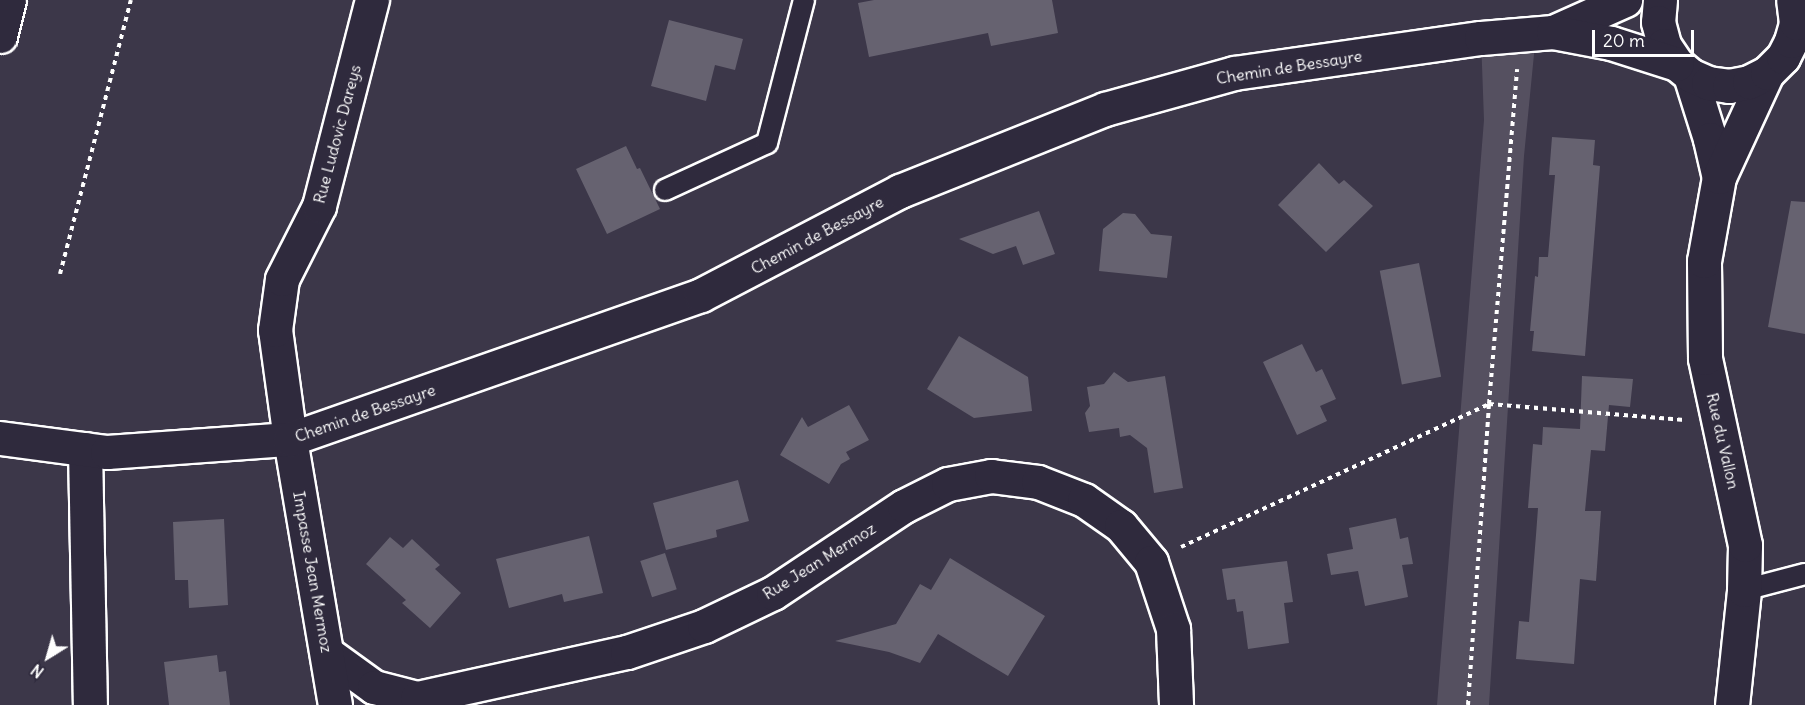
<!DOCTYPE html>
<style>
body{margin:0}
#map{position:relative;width:1805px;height:705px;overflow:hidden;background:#3c3749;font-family:Delius,sans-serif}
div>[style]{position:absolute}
.green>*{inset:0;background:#555060}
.building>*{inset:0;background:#666270;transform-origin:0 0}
.path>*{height:4px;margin-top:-2px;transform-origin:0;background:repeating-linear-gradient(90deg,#fff 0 4.5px,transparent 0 9px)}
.roads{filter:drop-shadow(2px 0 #fff) drop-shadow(-2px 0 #fff) drop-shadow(0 2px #fff) drop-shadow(0 -2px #fff)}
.lane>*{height:20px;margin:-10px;padding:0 10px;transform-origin:10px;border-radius:10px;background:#2f2a3d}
.street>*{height:33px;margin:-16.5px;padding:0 16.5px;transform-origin:16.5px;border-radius:16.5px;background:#2f2a3d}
.secondary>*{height:33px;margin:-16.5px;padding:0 16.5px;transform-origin:16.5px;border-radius:16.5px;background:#2f2a3d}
span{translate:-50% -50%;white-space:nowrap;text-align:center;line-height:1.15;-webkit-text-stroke:4.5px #2f2a3d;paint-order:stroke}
.street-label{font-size:16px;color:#fff}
.north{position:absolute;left:18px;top:627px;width:60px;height:60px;-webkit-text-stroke:4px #2f2a3d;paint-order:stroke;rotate:217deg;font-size:16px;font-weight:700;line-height:24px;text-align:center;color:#fff}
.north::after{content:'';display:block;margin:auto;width:21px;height:27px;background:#fff;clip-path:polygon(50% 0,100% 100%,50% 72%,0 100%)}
.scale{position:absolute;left:1592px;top:30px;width:102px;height:27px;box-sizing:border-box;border:3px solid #fff;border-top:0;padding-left:8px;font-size:18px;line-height:21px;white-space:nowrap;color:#fff;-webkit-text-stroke:4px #2f2a3d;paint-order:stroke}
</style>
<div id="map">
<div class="green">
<i style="clip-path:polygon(1536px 34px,1524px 156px,1489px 705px,1437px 705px,1484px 120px,1481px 38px)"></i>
</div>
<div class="building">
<i style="clip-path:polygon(874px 0,1052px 0,1058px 33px,991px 46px,988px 33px,869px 57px,858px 3px)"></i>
<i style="clip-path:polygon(669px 20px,743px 39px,735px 70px,715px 65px,706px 101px,651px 86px)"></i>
<i style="clip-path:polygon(1552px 137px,1595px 140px,1593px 165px,1600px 166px,1585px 356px,1532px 351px,1534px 331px,1530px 331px,1535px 276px,1538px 277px,1539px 257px,1548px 257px,1555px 175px,1549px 175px)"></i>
<i style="clip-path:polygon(626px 146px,637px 169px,640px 168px,660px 209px,607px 234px,576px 169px)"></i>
<i style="clip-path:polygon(1319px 163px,1339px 184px,1344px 180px,1373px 206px,1326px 252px,1278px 205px)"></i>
<i style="clip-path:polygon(1791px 201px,1805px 202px,1805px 334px,1768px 327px)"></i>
<i style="clip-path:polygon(1039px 211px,1055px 254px,1023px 265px,1016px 246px,993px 254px,959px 239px)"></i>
<i style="clip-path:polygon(1123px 213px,1135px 214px,1151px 234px,1172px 236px,1167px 278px,1099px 271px,1103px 229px)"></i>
<i style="left:1419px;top:263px;width:116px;height:40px;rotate:79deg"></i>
<i style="clip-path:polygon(959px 336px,1028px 377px,1032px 411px,974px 418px,927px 389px)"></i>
<i style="clip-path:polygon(1302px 344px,1316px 372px,1322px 369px,1336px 399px,1320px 406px,1327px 421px,1297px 435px,1263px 362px)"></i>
<i style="clip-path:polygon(1114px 372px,1128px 382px,1165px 376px,1183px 488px,1154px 493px,1147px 448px,1130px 435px,1120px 437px,1119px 428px,1089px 432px,1085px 413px,1090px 406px,1087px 387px,1104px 384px)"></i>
<i style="clip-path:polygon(1582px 376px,1633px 379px,1630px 407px,1609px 405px,1605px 451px,1591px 450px,1585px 511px,1601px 511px,1596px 581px,1580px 579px,1574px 664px,1516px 659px,1519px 621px,1529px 622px,1536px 535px,1538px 508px,1528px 508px,1533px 444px,1542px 445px,1543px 427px,1580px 429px)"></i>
<i style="clip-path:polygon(849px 405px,869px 440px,846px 452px,850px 459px,841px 464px,829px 484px,780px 455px,802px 417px,808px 427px)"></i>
<i style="clip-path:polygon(738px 480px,749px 521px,716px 530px,717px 537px,666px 550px,653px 503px)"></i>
<i style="clip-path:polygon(1396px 518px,1400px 539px,1408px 537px,1413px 564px,1402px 565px,1408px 597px,1365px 606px,1358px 571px,1331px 575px,1327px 554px,1353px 549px,1349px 528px)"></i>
<i style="clip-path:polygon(224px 519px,228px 605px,189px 608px,188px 580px,175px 580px,173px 522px)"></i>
<i style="clip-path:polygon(589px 536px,603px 593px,564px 602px,562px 594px,509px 608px,496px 559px)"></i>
<i style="clip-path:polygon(390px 537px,403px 548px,412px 539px,440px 565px,435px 569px,461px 593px,430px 628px,402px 603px,406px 600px,366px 564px)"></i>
<i style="left:665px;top:553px;width:38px;height:26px;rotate:72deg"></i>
<i style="clip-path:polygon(950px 558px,1045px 616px,1008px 676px,938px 634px,920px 663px,889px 652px,835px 641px,896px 624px,920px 584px,931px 590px)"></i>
<i style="clip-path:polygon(1287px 561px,1293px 602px,1284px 603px,1289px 643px,1248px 649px,1243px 611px,1237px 612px,1235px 599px,1227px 600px,1222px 569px)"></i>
<i style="clip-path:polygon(217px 655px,219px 672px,226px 671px,230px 705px,169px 705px,164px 662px)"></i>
</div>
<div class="path">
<i style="left:60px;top:274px;width:283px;rotate:-75.5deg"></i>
<i style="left:1181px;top:547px;width:340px;rotate:-24.9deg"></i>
<i style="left:1489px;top:404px;width:196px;rotate:4.7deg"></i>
<i style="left:1468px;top:705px;width:302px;rotate:-86deg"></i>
<i style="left:1489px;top:404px;width:336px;rotate:-85.2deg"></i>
</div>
<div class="roads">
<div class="lane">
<i style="left:665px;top:190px;width:112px;rotate:-24.7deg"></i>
<i style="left:767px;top:143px;width:148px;rotate:-75.5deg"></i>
<i style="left:1744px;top:590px;width:63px;rotate:-14.7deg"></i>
</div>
<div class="street">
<i style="left:0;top:36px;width:37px;rotate:-76deg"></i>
<i style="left:1690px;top:75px;width:67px;rotate:72.6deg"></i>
<i style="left:1710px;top:139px;width:39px;rotate:77deg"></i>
<i style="left:85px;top:449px;width:256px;rotate:88.9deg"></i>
<i style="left:327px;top:653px;width:58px;rotate:35.9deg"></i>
<i style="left:374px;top:687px;width:44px;rotate:14.3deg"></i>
<i style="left:417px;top:698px;width:215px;rotate:-12.4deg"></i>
<i style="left:627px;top:652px;width:81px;rotate:-18.7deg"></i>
<i style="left:704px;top:626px;width:76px;rotate:-25.6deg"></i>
<i style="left:773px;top:593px;width:157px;rotate:-33.6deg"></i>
<i style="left:904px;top:506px;width:49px;rotate:-26.6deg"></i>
<i style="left:948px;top:484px;width:44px;rotate:-10.5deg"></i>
<i style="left:991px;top:476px;width:47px;rotate:7.3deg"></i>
<i style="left:1038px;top:482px;width:49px;rotate:21.4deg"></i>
<i style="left:1084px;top:500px;width:45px;rotate:35.1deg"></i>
<i style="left:1121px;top:526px;width:47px;rotate:50.2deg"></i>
<i style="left:1151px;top:562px;width:71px;rotate:71.8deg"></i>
<i style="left:1173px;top:629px;width:76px;rotate:87.7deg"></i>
<i style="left:335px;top:705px;width:270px;rotate:-99.6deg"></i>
<i style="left:290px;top:439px;width:110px;rotate:-97.8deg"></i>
<i style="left:275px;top:330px;width:51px;rotate:-82.2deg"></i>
<i style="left:282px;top:279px;width:82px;rotate:-63.1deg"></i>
<i style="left:319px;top:206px;width:213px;rotate:-75.6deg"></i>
<i style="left:1732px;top:705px;width:116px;rotate:-84deg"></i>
<i style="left:1744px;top:590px;width:45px;rotate:-88.7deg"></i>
<i style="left:1745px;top:545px;width:191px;rotate:-102.1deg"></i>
<i style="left:1705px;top:358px;width:97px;rotate:-90.6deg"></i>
<i style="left:1704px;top:261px;width:85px;rotate:-79.9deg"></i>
<i style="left:1719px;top:177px;width:115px;rotate:-65.2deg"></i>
</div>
<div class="secondary">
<i style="left:1660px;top:0;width:22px;rotate:95deg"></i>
<i style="left:1658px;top:22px;width:24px;rotate:75deg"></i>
<i style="left:1664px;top:45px;width:23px;rotate:56deg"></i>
<i style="left:1677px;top:64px;width:17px;rotate:40deg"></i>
<i style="left:1690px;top:75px;width:20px;rotate:24deg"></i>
<i style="left:1708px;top:83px;width:21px;rotate:8deg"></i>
<i style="left:1729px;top:86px;width:20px;rotate:-11deg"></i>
<i style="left:1749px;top:82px;width:20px;rotate:-27deg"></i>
<i style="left:1767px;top:73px;width:23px;rotate:-45deg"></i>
<i style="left:1783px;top:57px;width:18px;rotate:-63deg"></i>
<i style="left:1791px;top:41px;width:19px;rotate:-74deg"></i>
<i style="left:1796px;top:23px;width:23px;rotate:-97deg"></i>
<i style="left:1553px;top:32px;width:79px;rotate:-24deg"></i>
<i style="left:0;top:438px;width:108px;rotate:7.5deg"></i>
<i style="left:107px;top:452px;width:183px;rotate:-4.1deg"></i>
<i style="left:290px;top:439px;width:435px;rotate:-19.3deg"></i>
<i style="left:701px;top:295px;width:225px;rotate:-27.6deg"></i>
<i style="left:900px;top:191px;width:221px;rotate:-21.8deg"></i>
<i style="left:1105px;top:109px;width:134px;rotate:-15.6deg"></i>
<i style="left:1234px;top:73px;width:249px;rotate:-8.1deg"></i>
<i style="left:1481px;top:38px;width:72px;rotate:-4.8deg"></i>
<i style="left:1553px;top:32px;width:59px;rotate:10.7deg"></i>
<i style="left:1611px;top:43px;width:69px;rotate:17.7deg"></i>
</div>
</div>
<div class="street-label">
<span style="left:1289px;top:67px;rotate:-9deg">Chemin de Bessayre</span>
<span style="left:337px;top:134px;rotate:-75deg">Rue Ludovic Dareys</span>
<span style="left:817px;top:235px;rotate:-28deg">Chemin de Bessayre</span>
<span style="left:365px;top:413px;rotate:-19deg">Chemin de Bessayre</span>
<span style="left:1723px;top:441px;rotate:77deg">Rue du Vallon</span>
<span style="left:819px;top:561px;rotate:-32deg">Rue Jean Mermoz</span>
<span style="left:313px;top:572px;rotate:80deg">Impasse Jean Mermoz</span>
</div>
<div class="north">N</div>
<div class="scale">20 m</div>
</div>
